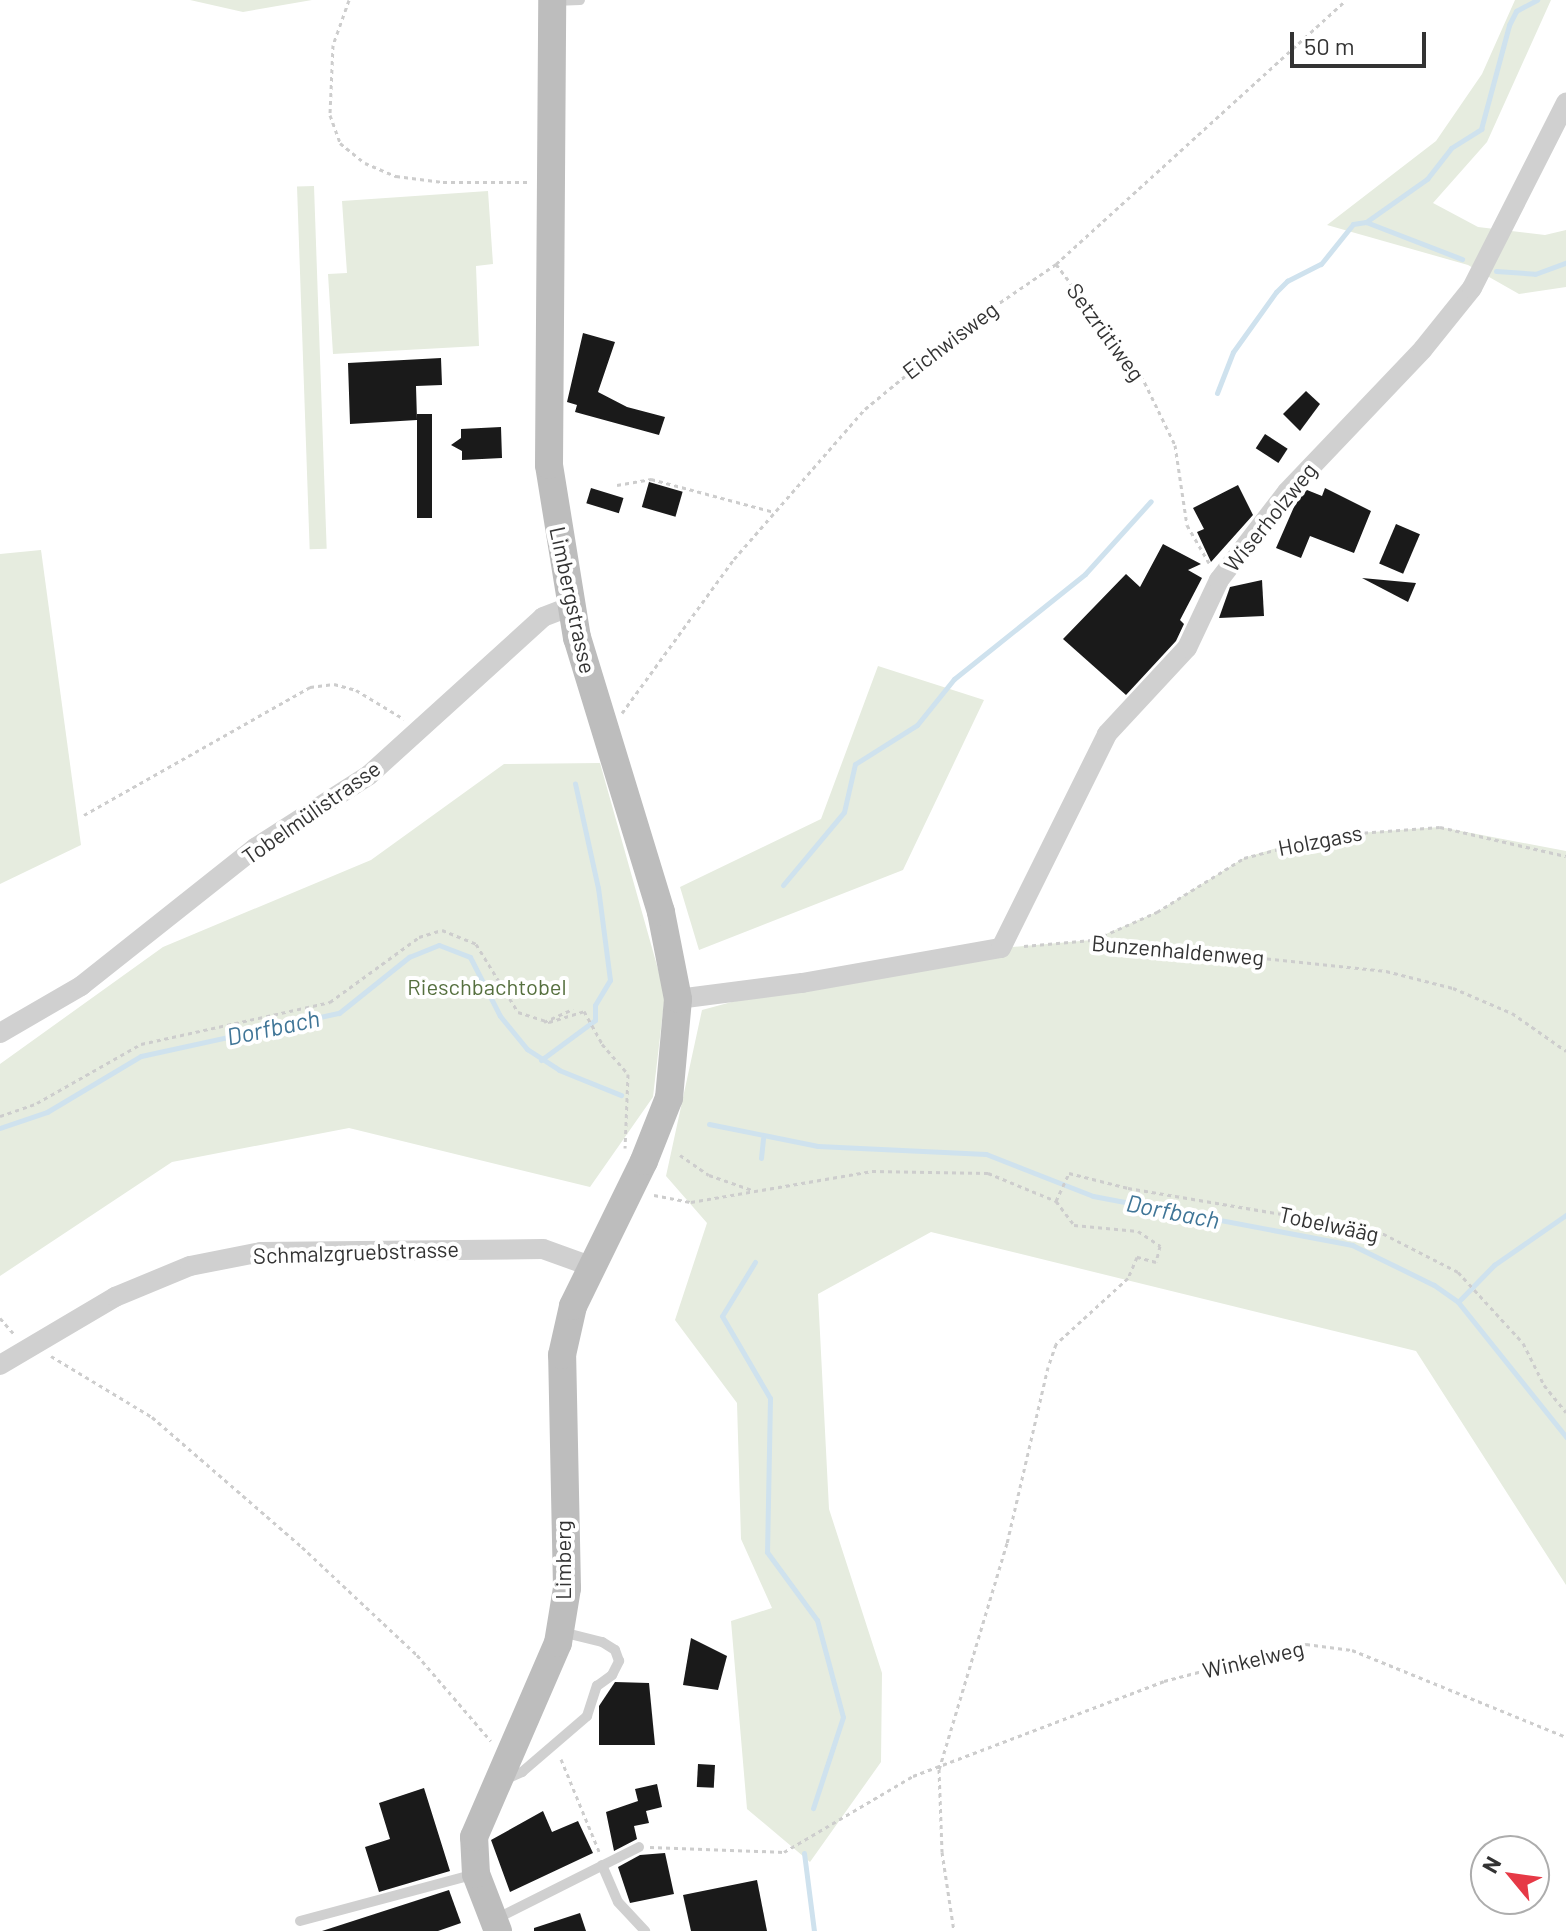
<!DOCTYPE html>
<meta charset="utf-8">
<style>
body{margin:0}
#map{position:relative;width:1566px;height:1931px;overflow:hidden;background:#fff;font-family:Barlow,sans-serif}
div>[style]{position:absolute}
.green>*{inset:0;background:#e6ecdf;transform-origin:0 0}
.stream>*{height:5px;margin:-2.5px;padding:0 2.5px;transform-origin:2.5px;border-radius:2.5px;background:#cfe2ee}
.building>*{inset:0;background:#1a1a1a;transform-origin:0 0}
.path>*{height:3px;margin-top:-1.5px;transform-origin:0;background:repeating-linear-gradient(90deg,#cdcdcd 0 4px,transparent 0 8px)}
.lane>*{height:10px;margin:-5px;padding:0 5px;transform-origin:5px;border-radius:5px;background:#d0d0d0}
.street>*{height:20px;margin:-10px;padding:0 10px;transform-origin:10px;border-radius:10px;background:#d0d0d0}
.secondary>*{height:28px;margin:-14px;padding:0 14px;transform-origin:14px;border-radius:14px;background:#bdbdbd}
span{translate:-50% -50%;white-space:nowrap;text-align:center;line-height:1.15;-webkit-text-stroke:8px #fff;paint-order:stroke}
.street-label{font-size:22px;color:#333}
.park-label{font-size:22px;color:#56703f}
.water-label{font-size:24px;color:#3f7597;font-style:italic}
.north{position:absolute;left:1470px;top:1835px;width:80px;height:80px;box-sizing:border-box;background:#fff;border:2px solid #adadad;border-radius:50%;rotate:299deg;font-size:22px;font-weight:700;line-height:32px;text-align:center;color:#333}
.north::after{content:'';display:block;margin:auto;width:28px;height:36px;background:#e63946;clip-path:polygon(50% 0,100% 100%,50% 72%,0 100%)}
.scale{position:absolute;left:1290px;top:32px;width:136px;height:36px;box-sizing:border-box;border:4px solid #333;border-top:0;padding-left:10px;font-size:24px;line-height:28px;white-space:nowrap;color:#333;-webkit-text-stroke:6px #fff;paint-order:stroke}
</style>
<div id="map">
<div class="green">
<i style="clip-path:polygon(190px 0,312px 0,243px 12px)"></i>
<i style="clip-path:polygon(1515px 0,1551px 0,1487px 142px,1433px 203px,1478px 227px,1545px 235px,1566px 230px,1566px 287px,1519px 294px,1468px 265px,1327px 225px,1436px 141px,1482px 74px)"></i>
<i style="left:314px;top:186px;width:363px;height:17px;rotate:88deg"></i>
<i style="clip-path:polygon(488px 191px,493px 264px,476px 266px,479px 346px,333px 354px,328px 274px,347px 273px,342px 201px)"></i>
<i style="clip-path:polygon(41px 550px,81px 845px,0 884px,0 554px)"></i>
<i style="clip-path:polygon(878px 666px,984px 700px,903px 870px,699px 950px,680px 887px,821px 819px)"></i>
<i style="clip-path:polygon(600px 763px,665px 994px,653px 1097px,590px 1187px,349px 1128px,172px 1162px,0 1276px,0 1064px,163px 947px,371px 860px,504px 764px)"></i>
<i style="clip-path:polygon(1440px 827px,1566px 851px,1566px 1585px,1416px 1351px,931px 1232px,818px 1294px,829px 1509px,882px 1673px,881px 1762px,810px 1862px,747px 1809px,731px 1621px,772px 1608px,741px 1539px,737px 1403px,675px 1320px,707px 1223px,666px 1176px,702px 1010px,802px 983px,1001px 948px,1092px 940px,1157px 912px,1244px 858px,1280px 847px,1332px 835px)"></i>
</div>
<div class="stream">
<i style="left:1366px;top:222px;width:75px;rotate:-35.2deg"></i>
<i style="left:1427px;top:179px;width:39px;rotate:-52deg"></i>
<i style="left:1451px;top:148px;width:36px;rotate:-32deg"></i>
<i style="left:1481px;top:129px;width:108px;rotate:-74.9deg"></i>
<i style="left:1509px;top:25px;width:16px;rotate:-63deg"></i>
<i style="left:1516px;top:11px;width:24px;rotate:-28deg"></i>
<i style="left:1496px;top:271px;width:39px;rotate:4deg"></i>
<i style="left:1535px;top:274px;width:33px;rotate:-20deg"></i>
<i style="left:1217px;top:393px;width:44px;rotate:-68.7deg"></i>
<i style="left:1233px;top:352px;width:74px;rotate:-54.4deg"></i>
<i style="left:1276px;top:292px;width:16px;rotate:-45deg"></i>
<i style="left:1287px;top:281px;width:38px;rotate:-27deg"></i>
<i style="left:1321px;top:264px;width:51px;rotate:-51.3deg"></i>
<i style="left:1353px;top:224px;width:13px;rotate:-9deg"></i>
<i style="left:1366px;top:222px;width:103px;rotate:21.1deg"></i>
<i style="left:783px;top:885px;width:95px;rotate:-50.1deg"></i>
<i style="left:844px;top:812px;width:49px;rotate:-77.1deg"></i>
<i style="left:855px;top:764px;width:73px;rotate:-32.2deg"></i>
<i style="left:917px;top:725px;width:59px;rotate:-51.2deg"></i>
<i style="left:954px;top:679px;width:168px;rotate:-38.7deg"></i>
<i style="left:1085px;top:574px;width:98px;rotate:-47.9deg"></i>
<i style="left:541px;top:1060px;width:67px;rotate:-36.5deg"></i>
<i style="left:595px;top:1020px;width:15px;rotate:-90deg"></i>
<i style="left:595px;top:1005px;width:29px;rotate:-59deg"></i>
<i style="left:610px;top:980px;width:93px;rotate:-97.4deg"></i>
<i style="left:598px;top:888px;width:107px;rotate:-102.4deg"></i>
<i style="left:709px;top:1124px;width:111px;rotate:11.4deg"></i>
<i style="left:818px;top:1146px;width:168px;rotate:2.7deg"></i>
<i style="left:986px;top:1154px;width:115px;rotate:21.4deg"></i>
<i style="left:1093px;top:1196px;width:264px;rotate:10.7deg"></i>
<i style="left:1352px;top:1245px;width:91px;rotate:26deg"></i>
<i style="left:1434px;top:1285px;width:29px;rotate:35deg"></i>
<i style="left:1458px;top:1302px;width:173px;rotate:51.3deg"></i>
<i style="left:0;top:1128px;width:50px;rotate:-18.8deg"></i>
<i style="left:47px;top:1112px;width:109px;rotate:-30.8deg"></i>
<i style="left:141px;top:1056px;width:203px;rotate:-12.3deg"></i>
<i style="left:339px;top:1013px;width:90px;rotate:-38.7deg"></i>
<i style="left:409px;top:957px;width:32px;rotate:-22deg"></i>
<i style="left:439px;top:945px;width:33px;rotate:21deg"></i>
<i style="left:470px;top:957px;width:66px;rotate:63deg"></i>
<i style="left:500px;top:1016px;width:43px;rotate:50.7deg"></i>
<i style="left:527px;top:1049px;width:38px;rotate:33deg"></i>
<i style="left:559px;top:1070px;width:67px;rotate:22deg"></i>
<i style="left:761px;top:1158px;width:20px;rotate:-84deg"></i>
<i style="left:755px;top:1262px;width:63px;rotate:121.4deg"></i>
<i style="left:722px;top:1316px;width:95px;rotate:59.7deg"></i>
<i style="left:770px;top:1398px;width:154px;rotate:91.1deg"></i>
<i style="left:767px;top:1552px;width:84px;rotate:53.7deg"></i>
<i style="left:817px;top:1620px;width:100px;rotate:75deg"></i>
<i style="left:843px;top:1717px;width:96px;rotate:108.2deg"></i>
<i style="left:1458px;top:1302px;width:52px;rotate:-45.8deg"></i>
<i style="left:1494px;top:1265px;width:88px;rotate:-34.8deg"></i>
<i style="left:804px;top:1853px;width:79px;rotate:82.7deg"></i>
</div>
<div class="building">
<i style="clip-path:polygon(583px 333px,615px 342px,598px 392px,627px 407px,665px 417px,659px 435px,575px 412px,577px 405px,567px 402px)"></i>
<i style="clip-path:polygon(441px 358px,442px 385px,416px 386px,417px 420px,350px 424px,348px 363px)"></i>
<i style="clip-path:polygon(1306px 391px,1320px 404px,1300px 431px,1283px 414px)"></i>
<i style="left:417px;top:414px;width:15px;height:104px"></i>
<i style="clip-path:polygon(501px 427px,502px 458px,462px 460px,462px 451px,451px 445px,461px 438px,461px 429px)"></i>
<i style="left:1265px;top:434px;width:27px;height:17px;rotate:33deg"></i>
<i style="left:649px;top:482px;width:35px;height:26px;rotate:16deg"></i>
<i style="clip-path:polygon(1238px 485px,1253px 515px,1211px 562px,1197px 532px,1204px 529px,1193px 508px)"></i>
<i style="left:591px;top:488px;width:34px;height:16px;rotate:17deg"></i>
<i style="clip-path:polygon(1325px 488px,1371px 511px,1354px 553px,1310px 536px,1301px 558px,1276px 548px,1297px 500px,1307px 490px,1322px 496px)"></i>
<i style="left:1396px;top:524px;width:26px;height:43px;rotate:23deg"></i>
<i style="clip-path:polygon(1163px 544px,1201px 564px,1188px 570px,1202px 578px,1180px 620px,1184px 624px,1176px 641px,1126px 695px,1063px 639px,1126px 574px,1140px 587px)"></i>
<i style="clip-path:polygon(1362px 578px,1416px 583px,1408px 602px)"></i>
<i style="clip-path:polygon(1262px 580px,1264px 616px,1219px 618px,1230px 587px)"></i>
<i style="clip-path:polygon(691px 1638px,727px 1656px,718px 1690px,683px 1685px)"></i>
<i style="clip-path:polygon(615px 1682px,649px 1683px,655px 1745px,599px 1745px,599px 1706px)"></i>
<i style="left:698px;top:1764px;width:17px;height:23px;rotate:3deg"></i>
<i style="clip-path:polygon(657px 1784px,662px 1807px,646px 1811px,649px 1823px,634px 1826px,637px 1839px,614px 1851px,606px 1812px,638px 1801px,635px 1789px)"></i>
<i style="clip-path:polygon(424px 1788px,450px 1871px,379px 1892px,365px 1847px,390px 1839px,379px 1803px)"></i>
<i style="clip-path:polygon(543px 1811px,552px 1832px,578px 1821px,593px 1853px,510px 1892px,491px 1840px)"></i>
<i style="clip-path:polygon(665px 1853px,674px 1894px,630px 1903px,618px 1867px,640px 1855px)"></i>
<i style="clip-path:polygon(757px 1880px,767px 1931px,691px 1931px,683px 1895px)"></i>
<i style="clip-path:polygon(449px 1890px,461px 1923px,438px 1931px,322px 1931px)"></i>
<i style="clip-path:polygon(580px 1913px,586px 1931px,534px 1931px,534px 1928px)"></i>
</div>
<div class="path">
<i style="left:349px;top:0;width:48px;rotate:109.6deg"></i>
<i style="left:333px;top:45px;width:70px;rotate:92.5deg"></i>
<i style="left:330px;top:115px;width:30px;rotate:70deg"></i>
<i style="left:340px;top:143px;width:32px;rotate:39deg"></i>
<i style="left:365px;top:163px;width:34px;rotate:23deg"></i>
<i style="left:396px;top:176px;width:47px;rotate:7.3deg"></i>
<i style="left:443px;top:182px;width:87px"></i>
<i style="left:1056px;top:264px;width:140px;rotate:52.6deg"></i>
<i style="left:1141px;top:375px;width:78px;rotate:64.1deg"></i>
<i style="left:1175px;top:445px;width:81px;rotate:81.5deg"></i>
<i style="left:1187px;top:525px;width:44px;rotate:59.9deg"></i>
<i style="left:617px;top:485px;width:35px;rotate:-10deg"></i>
<i style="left:651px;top:479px;width:127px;rotate:15deg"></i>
<i style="left:622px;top:713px;width:190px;rotate:-54deg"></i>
<i style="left:734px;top:559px;width:199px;rotate:-48.9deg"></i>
<i style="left:865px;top:409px;width:132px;rotate:-39.5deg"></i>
<i style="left:967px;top:325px;width:108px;rotate:-34.4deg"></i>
<i style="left:1056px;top:264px;width:392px;rotate:-42.3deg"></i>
<i style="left:84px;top:815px;width:260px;rotate:-29.5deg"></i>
<i style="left:310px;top:687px;width:24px;rotate:-7deg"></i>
<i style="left:334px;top:684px;width:23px;rotate:15deg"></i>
<i style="left:356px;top:690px;width:56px;rotate:31.1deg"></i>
<i style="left:1096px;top:939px;width:67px;rotate:-23.9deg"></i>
<i style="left:1157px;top:912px;width:102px;rotate:-31.8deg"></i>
<i style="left:1244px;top:858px;width:91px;rotate:-14.6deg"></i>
<i style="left:1332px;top:835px;width:108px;rotate:-4.2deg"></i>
<i style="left:1440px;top:827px;width:129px;rotate:13deg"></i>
<i style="left:1024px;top:946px;width:68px;rotate:-5deg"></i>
<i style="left:1092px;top:940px;width:296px;rotate:6deg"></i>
<i style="left:1386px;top:971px;width:69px;rotate:14.2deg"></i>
<i style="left:1453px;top:988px;width:64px;rotate:23deg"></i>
<i style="left:1512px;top:1013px;width:66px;rotate:35.1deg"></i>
<i style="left:544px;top:1022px;width:32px;rotate:-24deg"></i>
<i style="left:0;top:1116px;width:39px;rotate:-19deg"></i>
<i style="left:37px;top:1103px;width:120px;rotate:-29.6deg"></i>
<i style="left:141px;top:1044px;width:194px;rotate:-12.5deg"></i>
<i style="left:330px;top:1002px;width:110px;rotate:-36.1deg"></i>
<i style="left:419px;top:937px;width:24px;rotate:-17deg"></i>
<i style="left:442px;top:930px;width:37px;rotate:22deg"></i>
<i style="left:476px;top:944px;width:80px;rotate:58.3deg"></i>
<i style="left:518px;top:1012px;width:33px;rotate:18deg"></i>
<i style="left:549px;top:1022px;width:37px;rotate:-17deg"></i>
<i style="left:584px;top:1011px;width:38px;rotate:61deg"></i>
<i style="left:602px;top:1044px;width:40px;rotate:49deg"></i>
<i style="left:628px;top:1074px;width:74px;rotate:92.3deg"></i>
<i style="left:680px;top:1155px;width:35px;rotate:35deg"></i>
<i style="left:709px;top:1175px;width:46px;rotate:19.2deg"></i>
<i style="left:654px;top:1195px;width:38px;rotate:11deg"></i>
<i style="left:691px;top:1202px;width:184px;rotate:-9.7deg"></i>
<i style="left:872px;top:1171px;width:116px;rotate:1deg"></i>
<i style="left:988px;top:1173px;width:74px;rotate:22.4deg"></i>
<i style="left:1056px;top:1201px;width:30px;rotate:53deg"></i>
<i style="left:1074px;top:1225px;width:64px;rotate:5.4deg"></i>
<i style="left:1138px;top:1231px;width:27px;rotate:34deg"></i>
<i style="left:1160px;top:1246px;width:16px;rotate:104deg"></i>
<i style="left:1156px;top:1262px;width:20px;rotate:-165deg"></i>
<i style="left:1137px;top:1257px;width:23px;rotate:113deg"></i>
<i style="left:1128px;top:1278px;width:98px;rotate:137.5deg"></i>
<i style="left:1056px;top:1344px;width:24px;rotate:109deg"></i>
<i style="left:1048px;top:1367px;width:181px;rotate:103.1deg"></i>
<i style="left:1007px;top:1543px;width:236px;rotate:106.7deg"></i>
<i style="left:939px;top:1769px;width:83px;rotate:87.9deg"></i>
<i style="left:942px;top:1852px;width:80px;rotate:81.4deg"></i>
<i style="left:1056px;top:1201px;width:31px;rotate:-65deg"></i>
<i style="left:1069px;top:1173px;width:61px;rotate:14.3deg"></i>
<i style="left:1128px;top:1188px;width:252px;rotate:9.6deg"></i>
<i style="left:1376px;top:1230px;width:92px;rotate:27.1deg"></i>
<i style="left:1458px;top:1272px;width:96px;rotate:47.5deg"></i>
<i style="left:1523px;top:1343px;width:47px;rotate:63.4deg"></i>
<i style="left:1544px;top:1385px;width:35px;rotate:51deg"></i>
<i style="left:0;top:1318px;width:21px;rotate:49deg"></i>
<i style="left:51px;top:1356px;width:118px;rotate:31.1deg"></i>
<i style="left:152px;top:1417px;width:198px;rotate:40.9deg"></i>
<i style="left:302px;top:1547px;width:158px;rotate:43.2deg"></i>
<i style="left:417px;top:1655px;width:113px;rotate:49.3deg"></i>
<i style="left:561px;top:1759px;width:100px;rotate:67.6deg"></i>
<i style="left:650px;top:1847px;width:134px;rotate:2.1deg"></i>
<i style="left:784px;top:1852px;width:150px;rotate:-30.5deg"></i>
<i style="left:913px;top:1776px;width:268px;rotate:-20.7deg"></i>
<i style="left:1164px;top:1681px;width:147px;rotate:-14.6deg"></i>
<i style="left:1306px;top:1644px;width:46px;rotate:7.4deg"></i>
<i style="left:1352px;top:1650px;width:231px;rotate:22.1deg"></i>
</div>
<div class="lane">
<i style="left:554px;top:1px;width:26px;rotate:-2deg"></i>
<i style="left:504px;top:1780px;width:20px;rotate:-24deg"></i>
<i style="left:522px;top:1772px;width:86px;rotate:-40.7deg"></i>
<i style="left:587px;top:1716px;width:32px;rotate:-72deg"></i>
<i style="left:597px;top:1686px;width:19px;rotate:-36deg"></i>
<i style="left:612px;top:1675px;width:16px;rotate:-63deg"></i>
<i style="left:619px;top:1661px;width:12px;rotate:-110deg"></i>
<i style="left:615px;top:1650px;width:15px;rotate:-148deg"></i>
<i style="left:602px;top:1642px;width:41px;rotate:-166deg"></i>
<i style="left:602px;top:1865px;width:40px;rotate:66.6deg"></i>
<i style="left:618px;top:1902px;width:40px;rotate:47deg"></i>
<i style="left:496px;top:1919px;width:160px;rotate:-26.7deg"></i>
<i style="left:300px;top:1921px;width:182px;rotate:-15deg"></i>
</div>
<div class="street">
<i style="left:678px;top:999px;width:125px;rotate:-7.4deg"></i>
<i style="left:802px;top:983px;width:202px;rotate:-10deg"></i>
<i style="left:1001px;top:948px;width:239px;rotate:-63.6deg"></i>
<i style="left:1107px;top:734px;width:117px;rotate:-47.1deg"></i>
<i style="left:1187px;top:648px;width:75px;rotate:-64.8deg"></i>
<i style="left:1219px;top:580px;width:111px;rotate:-52.3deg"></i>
<i style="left:1287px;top:492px;width:197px;rotate:-46.4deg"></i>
<i style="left:1423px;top:349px;width:78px;rotate:-51.2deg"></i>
<i style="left:1472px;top:288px;width:208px;rotate:-63.1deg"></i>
<i style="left:0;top:1033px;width:94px;rotate:-30.1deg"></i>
<i style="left:81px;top:986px;width:222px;rotate:-38.4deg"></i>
<i style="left:255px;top:848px;width:135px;rotate:-32.6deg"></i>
<i style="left:369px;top:775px;width:235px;rotate:-42.2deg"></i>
<i style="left:543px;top:617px;width:30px;rotate:-21deg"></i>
<i style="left:0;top:1365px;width:134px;rotate:-30.6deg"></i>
<i style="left:115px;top:1297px;width:81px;rotate:-22.5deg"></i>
<i style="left:190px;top:1266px;width:72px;rotate:-11.2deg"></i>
<i style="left:261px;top:1252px;width:282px;rotate:-0.6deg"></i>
<i style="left:543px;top:1249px;width:50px;rotate:19.9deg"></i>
</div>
<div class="secondary">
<i style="left:498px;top:1931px;width:61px;rotate:-111.1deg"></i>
<i style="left:476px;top:1874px;width:37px;rotate:-93deg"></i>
<i style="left:474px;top:1837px;width:211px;rotate:-66.6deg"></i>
<i style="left:558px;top:1643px;width:56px;rotate:-80.7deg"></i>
<i style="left:567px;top:1588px;width:233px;rotate:-91.2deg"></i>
<i style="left:562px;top:1355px;width:50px;rotate:-77.3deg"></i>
<i style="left:573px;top:1306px;width:161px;rotate:-63.9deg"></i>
<i style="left:644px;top:1161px;width:68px;rotate:-68.4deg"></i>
<i style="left:669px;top:1098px;width:99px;rotate:-84.8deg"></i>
<i style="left:678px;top:999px;width:89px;rotate:-101.1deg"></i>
<i style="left:661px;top:912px;width:287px;rotate:-107deg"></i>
<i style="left:577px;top:638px;width:175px;rotate:-99.2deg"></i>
<i style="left:549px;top:465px;width:465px;rotate:-89.6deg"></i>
</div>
<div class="street-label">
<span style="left:1106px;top:332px;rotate:54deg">Setzrütiweg</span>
<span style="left:950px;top:340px;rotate:-37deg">Eichwisweg</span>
<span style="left:1270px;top:517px;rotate:-51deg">Wiserholzweg</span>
<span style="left:573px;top:600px;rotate:78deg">Limbergstrasse</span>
<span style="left:311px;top:812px;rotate:-35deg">Tobelmülistrasse</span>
<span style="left:1320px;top:840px;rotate:-11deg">Holzgass</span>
<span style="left:1178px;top:950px;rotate:5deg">Bunzenhaldenweg</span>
<span style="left:1329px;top:1224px;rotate:12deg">Tobelwääg</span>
<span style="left:356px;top:1252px;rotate:-2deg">Schmalzgruebstrasse</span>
<span style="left:563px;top:1560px;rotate:-90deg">Limberg</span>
<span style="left:1253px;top:1659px;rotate:-13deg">Winkelweg</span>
</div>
<div class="park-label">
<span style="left:487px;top:987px">Rieschbachtobel</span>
</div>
<div class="water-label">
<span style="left:273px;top:1027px;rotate:-12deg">Dorfbach</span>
<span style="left:1173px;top:1211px;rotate:11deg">Dorfbach</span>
</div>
<div class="north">N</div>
<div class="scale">50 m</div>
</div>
